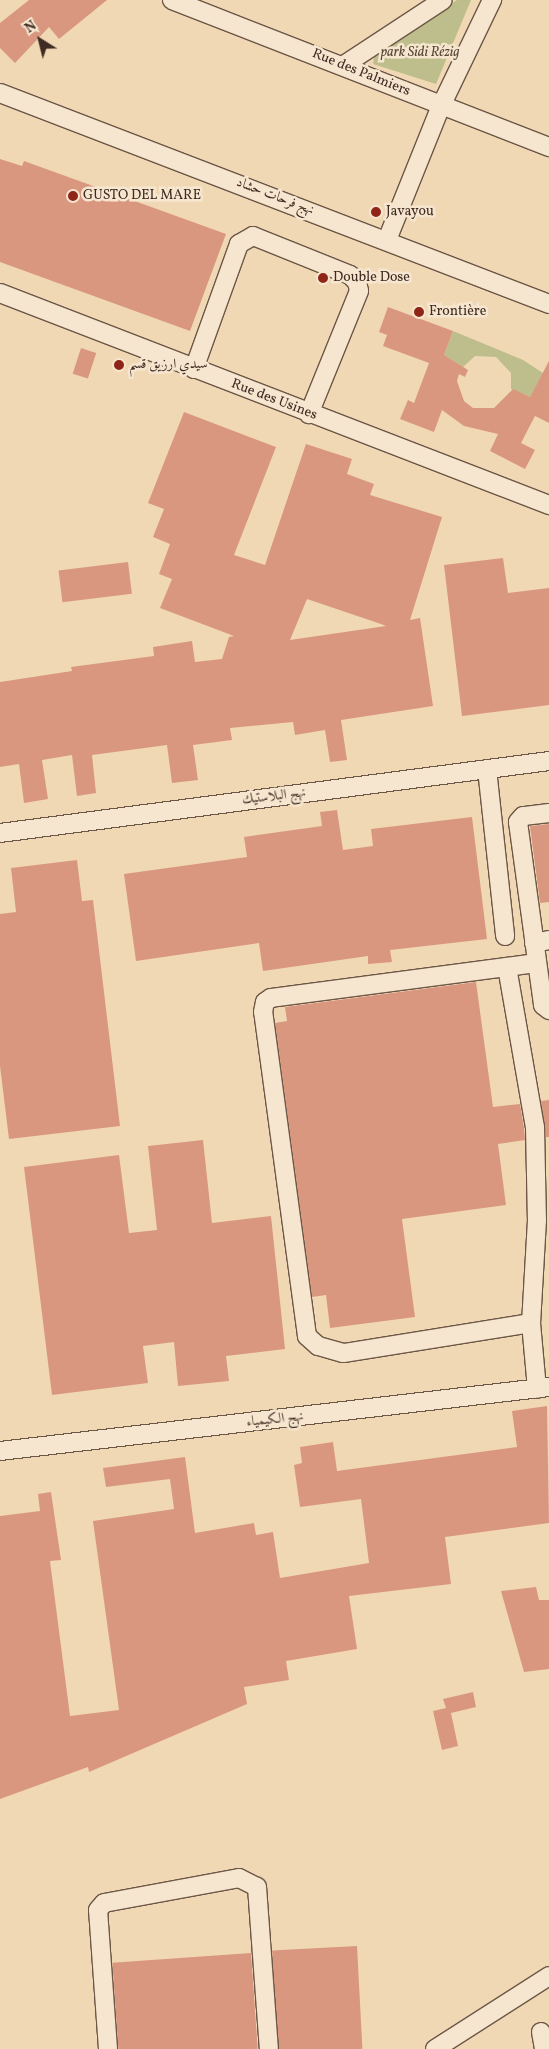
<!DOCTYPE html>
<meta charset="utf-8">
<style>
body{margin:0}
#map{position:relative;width:549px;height:2049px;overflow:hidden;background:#f1d8b5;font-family:Vollkorn,Amiri,serif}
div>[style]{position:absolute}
.green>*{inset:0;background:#bdbe8b}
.building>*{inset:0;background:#d99780;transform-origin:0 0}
.roads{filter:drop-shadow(1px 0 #6c5646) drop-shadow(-1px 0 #6c5646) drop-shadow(0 1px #6c5646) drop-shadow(0 -1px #6c5646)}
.minor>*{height:18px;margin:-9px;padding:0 9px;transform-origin:9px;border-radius:9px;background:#f6e6cf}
.dots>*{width:14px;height:14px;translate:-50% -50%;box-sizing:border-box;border:2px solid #f6e6cf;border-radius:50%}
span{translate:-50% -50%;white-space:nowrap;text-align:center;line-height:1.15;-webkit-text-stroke:5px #f6e6cf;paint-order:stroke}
.park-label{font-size:14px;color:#584836;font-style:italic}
.street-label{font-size:14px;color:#3f2b21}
.poi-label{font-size:14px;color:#3f2b21}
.left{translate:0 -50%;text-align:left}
.north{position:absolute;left:15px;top:15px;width:50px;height:50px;-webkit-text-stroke:4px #f6e6cf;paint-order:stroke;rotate:324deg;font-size:14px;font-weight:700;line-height:20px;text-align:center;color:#3f2b21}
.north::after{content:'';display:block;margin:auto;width:18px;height:22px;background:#3f2b21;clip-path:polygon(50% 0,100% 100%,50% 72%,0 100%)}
</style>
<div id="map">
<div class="green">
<i style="clip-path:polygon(457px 0,471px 0,436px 84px,373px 64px,375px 52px)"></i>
<i style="clip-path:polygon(453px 331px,523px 360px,543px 373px,530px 397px,511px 389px,511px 373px,496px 357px,475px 356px,463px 367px,444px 355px)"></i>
</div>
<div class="building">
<i style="clip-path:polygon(29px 0,107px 0,59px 39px,49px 27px,15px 63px,0 48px,0 23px)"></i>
<i style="clip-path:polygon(0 159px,22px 166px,24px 161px,226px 234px,190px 331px,0 262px)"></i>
<i style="clip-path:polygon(388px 307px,453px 331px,444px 355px,468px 370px,465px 377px,459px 374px,457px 381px,464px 401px,473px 408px,494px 408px,513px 389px,530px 397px,549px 361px,549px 423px,535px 416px,521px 443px,535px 450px,525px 469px,490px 451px,498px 434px,464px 426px,442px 410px,434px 432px,400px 419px,408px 400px,414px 403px,429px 363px,383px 346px,387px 335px,379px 332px)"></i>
<i style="left:81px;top:348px;width:16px;height:27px;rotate:18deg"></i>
<i style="clip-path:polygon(evenodd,184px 412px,276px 447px,234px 555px,265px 565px,306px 444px,352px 459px,347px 474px,374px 484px,370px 495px,442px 517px,410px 620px,420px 618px,433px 706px,341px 720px,347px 760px,330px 762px,325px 730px,295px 735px,293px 722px,230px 728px,232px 740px,193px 745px,198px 780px,172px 783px,167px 745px,92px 755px,96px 793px,77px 796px,72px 755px,42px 760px,48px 799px,24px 803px,19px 764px,0 767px,0 682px,72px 671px,71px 667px,154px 656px,153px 647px,192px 641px,195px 662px,222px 659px,229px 637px,234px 636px,160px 608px,172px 579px,159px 574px,170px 544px,153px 537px,164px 509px,148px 503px,184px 412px,307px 599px,381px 624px,386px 626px,290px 640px,307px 599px)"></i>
<i style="clip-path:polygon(503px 558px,508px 593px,549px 588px,549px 705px,462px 716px,444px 565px)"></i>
<i style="left:128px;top:562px;width:32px;height:70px;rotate:83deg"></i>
<i style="clip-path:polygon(337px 810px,343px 850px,373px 846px,371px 829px,472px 817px,487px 939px,390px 950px,392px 962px,368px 964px,368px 956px,263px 971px,259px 943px,136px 961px,124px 874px,247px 857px,244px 837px,322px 826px,320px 812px)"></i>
<i style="clip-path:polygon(549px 824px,549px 902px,540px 903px,530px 826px)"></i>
<i style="clip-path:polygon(77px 860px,82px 901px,93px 900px,120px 1126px,9px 1139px,0 1066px,0 914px,16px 912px,11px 868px)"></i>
<i style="clip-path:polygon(476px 982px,493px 1107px,520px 1104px,524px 1128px,525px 1140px,498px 1144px,506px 1205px,402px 1219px,415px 1317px,330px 1328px,326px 1295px,312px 1297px,275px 1023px,287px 1021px,285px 1007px)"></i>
<i style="clip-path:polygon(549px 1100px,549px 1137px,546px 1137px,541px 1101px)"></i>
<i style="clip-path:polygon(203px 1140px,212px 1223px,271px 1216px,285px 1349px,226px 1356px,229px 1381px,178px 1386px,174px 1342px,143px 1346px,148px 1383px,52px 1395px,24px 1167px,119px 1155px,129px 1233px,157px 1230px,148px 1146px)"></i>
<i style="clip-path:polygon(547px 1406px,549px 1523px,445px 1537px,451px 1584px,349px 1596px,357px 1649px,286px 1661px,289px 1680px,244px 1687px,247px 1704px,89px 1772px,88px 1767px,0 1799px,0 1516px,40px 1511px,38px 1494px,51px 1492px,61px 1560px,50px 1561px,70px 1716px,119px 1710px,93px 1521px,174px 1509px,170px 1479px,106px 1487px,103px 1468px,185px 1457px,195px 1533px,254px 1523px,256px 1535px,273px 1532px,280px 1578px,369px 1563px,361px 1499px,300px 1507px,294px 1465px,302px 1463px,300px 1447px,333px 1442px,337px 1471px,517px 1447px,512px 1411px)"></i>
<i style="clip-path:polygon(536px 1587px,539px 1600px,549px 1600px,549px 1669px,524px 1672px,501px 1591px)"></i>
<i style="clip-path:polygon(473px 1692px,476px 1707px,451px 1713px,458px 1746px,442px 1750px,433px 1711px,446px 1708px,443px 1699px)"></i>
<i style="left:357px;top:1946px;width:103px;height:85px;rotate:87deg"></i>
<i style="left:251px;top:1953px;width:96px;height:139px;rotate:86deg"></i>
</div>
<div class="roads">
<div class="minor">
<i style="left:172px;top:0;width:405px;rotate:21.3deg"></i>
<i style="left:344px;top:65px;width:118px;rotate:-33.3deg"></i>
<i style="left:0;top:93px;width:588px;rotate:21.02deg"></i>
<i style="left:387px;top:240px;width:144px;rotate:-68.1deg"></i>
<i style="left:441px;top:106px;width:118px;rotate:-64.3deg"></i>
<i style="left:0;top:293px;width:589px;rotate:21.11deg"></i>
<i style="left:194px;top:369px;width:133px;rotate:-70.2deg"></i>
<i style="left:239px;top:244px;width:16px;rotate:-30deg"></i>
<i style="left:253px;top:236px;width:105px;rotate:21.9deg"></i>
<i style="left:350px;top:275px;width:10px;rotate:45deg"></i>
<i style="left:357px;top:282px;width:9px;rotate:77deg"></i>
<i style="left:359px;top:291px;width:133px;rotate:112.1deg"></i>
<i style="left:487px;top:769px;width:168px;rotate:83.8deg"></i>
<i style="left:549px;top:813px;width:26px;rotate:173deg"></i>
<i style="left:523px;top:816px;width:8px;rotate:130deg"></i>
<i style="left:518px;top:822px;width:185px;rotate:82.2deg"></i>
<i style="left:543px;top:1005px;width:8px;rotate:40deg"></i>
<i style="left:0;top:833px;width:554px;rotate:-7.47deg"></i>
<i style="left:534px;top:943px;width:15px;rotate:-11deg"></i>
<i style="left:507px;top:967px;width:30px;rotate:-8deg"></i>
<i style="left:531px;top:1323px;width:190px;rotate:170.9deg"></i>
<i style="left:343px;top:1353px;width:26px;rotate:-164deg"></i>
<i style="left:318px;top:1346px;width:15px;rotate:-138deg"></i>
<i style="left:307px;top:1336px;width:327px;rotate:-97.7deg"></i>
<i style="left:263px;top:1012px;width:10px;rotate:-79deg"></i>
<i style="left:265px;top:1002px;width:7px;rotate:-34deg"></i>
<i style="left:271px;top:998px;width:238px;rotate:-7.5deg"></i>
<i style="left:507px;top:967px;width:162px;rotate:80.1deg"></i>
<i style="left:535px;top:1127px;width:93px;rotate:88.8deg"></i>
<i style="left:537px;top:1220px;width:103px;rotate:93.3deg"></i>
<i style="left:531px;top:1323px;width:66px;rotate:84.8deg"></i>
<i style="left:0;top:1451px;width:553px;rotate:-6.65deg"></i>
<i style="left:541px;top:2032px;width:17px;rotate:80deg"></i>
<i style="left:108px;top:2049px;width:139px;rotate:-94.1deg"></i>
<i style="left:98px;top:1910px;width:9px;rotate:-49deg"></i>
<i style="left:104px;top:1903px;width:137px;rotate:-10.5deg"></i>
<i style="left:239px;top:1878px;width:20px;rotate:27deg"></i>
<i style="left:257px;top:1887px;width:162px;rotate:85.8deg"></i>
<i style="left:435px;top:2049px;width:135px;rotate:-32.6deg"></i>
</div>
</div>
<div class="dots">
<i style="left:73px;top:196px;background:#8f2418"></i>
<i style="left:376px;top:212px;background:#8f2418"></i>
<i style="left:323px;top:278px;background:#8f2418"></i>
<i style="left:419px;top:312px;background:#8f2418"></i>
<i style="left:119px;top:365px;background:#8f2418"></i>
</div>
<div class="park-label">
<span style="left:420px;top:53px">park Sidi Rézig</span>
</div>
<div class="street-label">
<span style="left:361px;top:73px;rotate:22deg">Rue des Palmiers</span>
<span style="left:275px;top:197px;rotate:21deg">نهج فرحات حشاد</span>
<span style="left:274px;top:400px;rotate:21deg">Rue des Usines</span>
<span style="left:274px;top:797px;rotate:-7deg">نهج البلاستيك</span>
<span style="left:275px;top:1420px;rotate:-6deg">نهج الكيمياء</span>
</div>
<div class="poi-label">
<span class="left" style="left:83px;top:196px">GUSTO DEL MARE</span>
<span class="left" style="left:386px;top:212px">Javayou</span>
<span class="left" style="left:333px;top:278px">Double Dose</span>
<span class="left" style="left:429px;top:312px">Frontière</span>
<span class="left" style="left:129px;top:365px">سيدي ارزيق قسم</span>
</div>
<div class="north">N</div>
</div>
